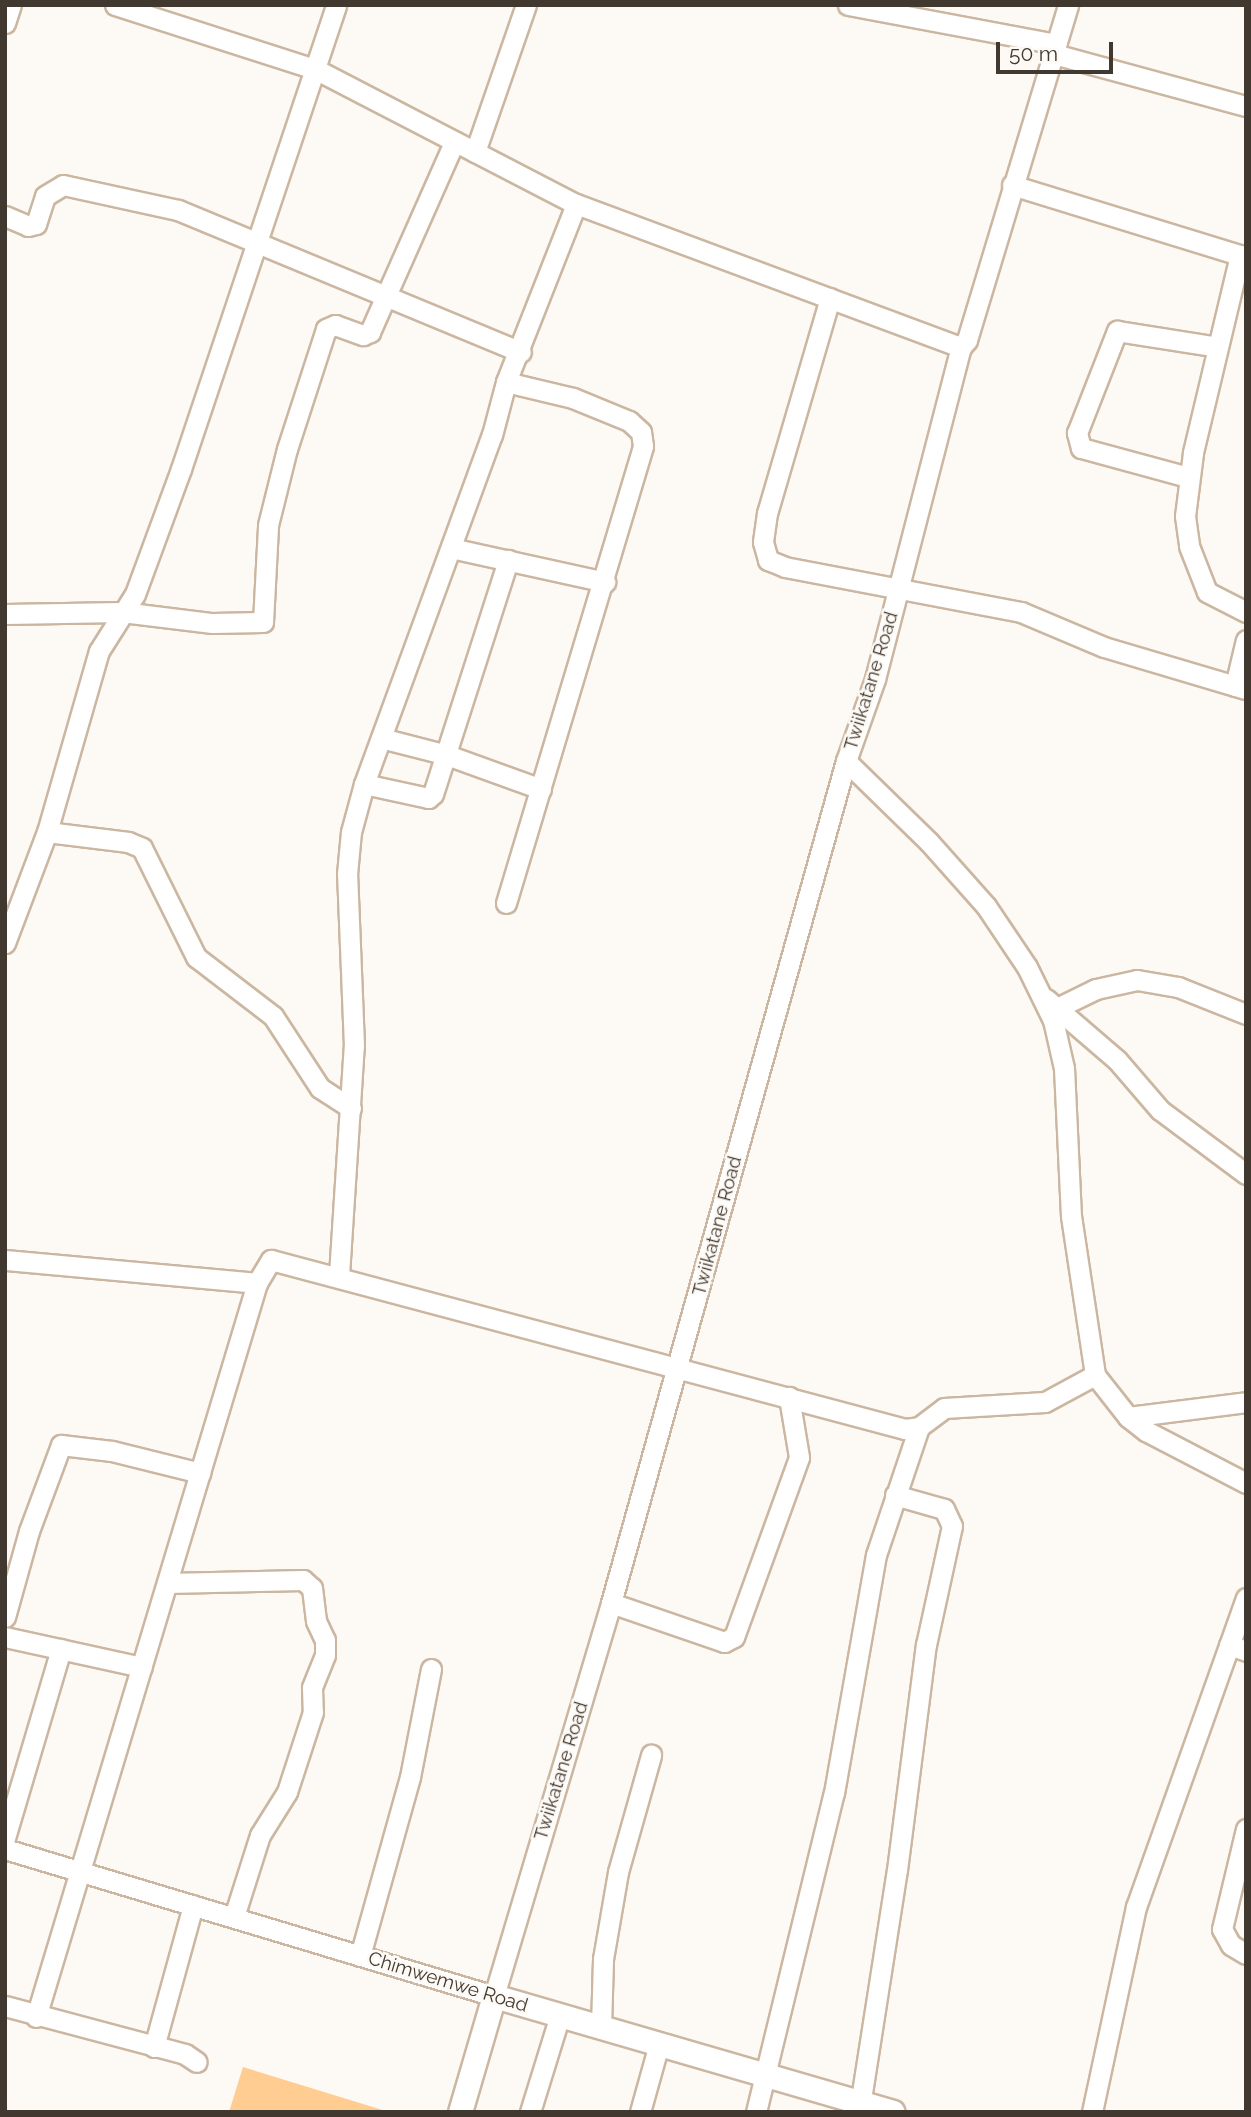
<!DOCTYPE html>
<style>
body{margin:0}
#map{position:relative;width:1251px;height:2117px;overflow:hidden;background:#fdf9f5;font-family:Raleway,sans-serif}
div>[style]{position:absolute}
.green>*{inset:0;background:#ffcc92}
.roads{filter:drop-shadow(2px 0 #cbb7a1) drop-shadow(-2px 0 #cbb7a1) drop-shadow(0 2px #cbb7a1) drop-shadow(0 -2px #cbb7a1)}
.minor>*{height:19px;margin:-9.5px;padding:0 9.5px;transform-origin:9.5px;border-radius:9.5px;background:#fff}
.major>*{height:23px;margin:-11.5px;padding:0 11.5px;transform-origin:11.5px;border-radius:11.5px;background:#fff}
span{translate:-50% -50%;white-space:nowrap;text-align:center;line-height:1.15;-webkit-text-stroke:5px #fdf9f5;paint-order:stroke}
.street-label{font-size:19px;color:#413930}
.frame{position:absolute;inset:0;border:7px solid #413930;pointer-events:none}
.scale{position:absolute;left:996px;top:42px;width:117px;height:32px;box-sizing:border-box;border:4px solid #413930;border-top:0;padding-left:9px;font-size:21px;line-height:24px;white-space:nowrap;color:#413930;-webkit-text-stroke:5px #fdf9f5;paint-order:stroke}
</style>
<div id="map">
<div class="green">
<i style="clip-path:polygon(243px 2067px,389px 2112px,229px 2112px)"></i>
</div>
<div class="roads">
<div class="minor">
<i style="left:115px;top:5px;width:212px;rotate:17.8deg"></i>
<i style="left:317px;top:70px;width:292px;rotate:27.4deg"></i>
<i style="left:576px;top:204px;width:411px;rotate:20.4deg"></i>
<i style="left:848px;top:5px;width:212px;rotate:10.6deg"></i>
<i style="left:5px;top:23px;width:19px;rotate:-72deg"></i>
<i style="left:1054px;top:54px;width:199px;rotate:15.2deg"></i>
<i style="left:475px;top:152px;width:156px;rotate:-70.9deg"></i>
<i style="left:1012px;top:185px;width:245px;rotate:17.1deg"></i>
<i style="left:5px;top:216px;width:25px;rotate:23deg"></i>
<i style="left:28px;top:226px;width:8px;rotate:-14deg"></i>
<i style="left:36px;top:224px;width:29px;rotate:-72deg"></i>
<i style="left:45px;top:196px;width:21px;rotate:-31deg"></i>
<i style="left:63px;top:185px;width:118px;rotate:12.3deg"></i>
<i style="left:178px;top:210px;width:371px;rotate:22.5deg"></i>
<i style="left:1240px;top:255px;width:204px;rotate:103.4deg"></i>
<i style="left:1193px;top:453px;width:64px;rotate:97.2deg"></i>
<i style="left:1185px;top:516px;width:30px;rotate:82deg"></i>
<i style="left:1189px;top:546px;width:49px;rotate:68.6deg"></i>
<i style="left:1207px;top:592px;width:44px;rotate:27.1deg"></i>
<i style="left:830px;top:298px;width:224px;rotate:106.3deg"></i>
<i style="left:767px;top:513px;width:29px;rotate:98deg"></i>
<i style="left:763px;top:542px;width:19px;rotate:74deg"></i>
<i style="left:768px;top:560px;width:18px;rotate:22deg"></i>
<i style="left:785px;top:567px;width:240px;rotate:10.8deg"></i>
<i style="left:1021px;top:612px;width:90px;rotate:22.9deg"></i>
<i style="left:1104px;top:647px;width:148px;rotate:16.5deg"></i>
<i style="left:1188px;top:477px;width:111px;rotate:-164.8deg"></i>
<i style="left:1081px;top:448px;width:16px;rotate:-105deg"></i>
<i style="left:1077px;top:433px;width:110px;rotate:-68.6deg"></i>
<i style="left:1117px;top:331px;width:102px;rotate:9deg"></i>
<i style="left:451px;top:548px;width:158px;rotate:12.4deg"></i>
<i style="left:5px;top:614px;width:117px;rotate:-1deg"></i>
<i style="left:122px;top:612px;width:91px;rotate:7deg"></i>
<i style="left:212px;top:623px;width:51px;rotate:-1.1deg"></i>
<i style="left:263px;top:622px;width:97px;rotate:-87deg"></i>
<i style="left:268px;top:525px;width:78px;rotate:-76deg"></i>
<i style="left:287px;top:449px;width:126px;rotate:-72deg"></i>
<i style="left:326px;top:329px;width:10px;rotate:-24deg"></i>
<i style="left:335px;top:325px;width:30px;rotate:20deg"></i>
<i style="left:363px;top:335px;width:8px;rotate:-23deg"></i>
<i style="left:370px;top:332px;width:208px;rotate:-66.1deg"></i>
<i style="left:1235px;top:686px;width:47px;rotate:-76.6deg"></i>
<i style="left:381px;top:738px;width:68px;rotate:14.4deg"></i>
<i style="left:447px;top:755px;width:100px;rotate:19.9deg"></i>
<i style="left:846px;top:761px;width:116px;rotate:44.3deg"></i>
<i style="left:929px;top:842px;width:86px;rotate:48.3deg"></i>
<i style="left:986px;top:906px;width:73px;rotate:56.1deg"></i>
<i style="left:1027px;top:967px;width:59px;rotate:63.9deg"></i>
<i style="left:1053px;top:1020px;width:49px;rotate:77.1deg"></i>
<i style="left:1064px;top:1068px;width:148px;rotate:87.3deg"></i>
<i style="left:1071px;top:1216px;width:161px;rotate:81.4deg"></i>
<i style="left:1095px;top:1375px;width:53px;rotate:51.8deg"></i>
<i style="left:1128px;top:1417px;width:23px;rotate:38deg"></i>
<i style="left:1146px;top:1431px;width:113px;rotate:27.5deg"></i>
<i style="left:364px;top:784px;width:66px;rotate:12.3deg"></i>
<i style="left:428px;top:798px;width:6px;rotate:-39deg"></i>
<i style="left:433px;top:794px;width:246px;rotate:-72.2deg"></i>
<i style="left:47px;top:832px;width:82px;rotate:7deg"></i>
<i style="left:128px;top:842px;width:15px;rotate:23deg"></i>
<i style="left:142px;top:848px;width:122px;rotate:63.6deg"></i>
<i style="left:196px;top:957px;width:97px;rotate:37.5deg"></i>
<i style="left:273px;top:1016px;width:86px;rotate:56.9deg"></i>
<i style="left:320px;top:1088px;width:37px;rotate:33deg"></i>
<i style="left:506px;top:903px;width:477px;rotate:-73.3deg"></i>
<i style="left:643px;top:446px;width:14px;rotate:-98deg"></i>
<i style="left:641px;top:432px;width:16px;rotate:-137deg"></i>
<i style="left:629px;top:421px;width:61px;rotate:-157.7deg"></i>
<i style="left:573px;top:398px;width:69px;rotate:-166.6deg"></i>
<i style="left:5px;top:943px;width:119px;rotate:-69.3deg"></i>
<i style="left:47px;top:832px;width:188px;rotate:-74deg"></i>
<i style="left:99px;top:651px;width:67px;rotate:-57.7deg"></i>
<i style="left:135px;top:594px;width:133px;rotate:-69.8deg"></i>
<i style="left:181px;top:469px;width:489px;rotate:-71.5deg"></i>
<i style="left:1046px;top:999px;width:94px;rotate:40.7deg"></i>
<i style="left:1117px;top:1060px;width:66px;rotate:49.3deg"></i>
<i style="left:1160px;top:1110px;width:107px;rotate:36.7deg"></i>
<i style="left:1057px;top:1008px;width:43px;rotate:-26deg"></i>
<i style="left:1096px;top:989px;width:42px;rotate:-12.4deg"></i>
<i style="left:1137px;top:980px;width:42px;rotate:9.7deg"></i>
<i style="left:1178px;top:987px;width:73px;rotate:21.7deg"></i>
<i style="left:5px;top:1260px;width:253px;rotate:5.2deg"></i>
<i style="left:339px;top:1275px;width:229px;rotate:-86.3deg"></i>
<i style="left:354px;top:1046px;width:172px;rotate:-92.3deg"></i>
<i style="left:347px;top:874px;width:42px;rotate:-84.6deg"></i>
<i style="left:351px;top:832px;width:50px;rotate:-74.8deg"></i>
<i style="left:364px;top:784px;width:372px;rotate:-69.9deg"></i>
<i style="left:492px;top:435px;width:55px;rotate:-75.2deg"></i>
<i style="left:506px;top:382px;width:191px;rotate:-68.5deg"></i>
<i style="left:1128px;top:1417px;width:119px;rotate:-7.2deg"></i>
<i style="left:167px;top:1583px;width:136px;rotate:-1.3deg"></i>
<i style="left:303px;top:1580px;width:12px;rotate:42deg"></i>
<i style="left:312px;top:1588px;width:33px;rotate:83deg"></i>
<i style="left:316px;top:1621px;width:21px;rotate:65deg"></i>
<i style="left:325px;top:1640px;width:15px;rotate:90deg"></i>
<i style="left:325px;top:1655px;width:35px;rotate:112deg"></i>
<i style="left:312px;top:1688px;width:24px;rotate:88deg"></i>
<i style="left:313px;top:1712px;width:84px;rotate:108deg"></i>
<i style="left:287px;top:1792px;width:51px;rotate:122.1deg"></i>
<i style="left:260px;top:1835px;width:86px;rotate:107.6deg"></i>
<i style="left:611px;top:1603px;width:120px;rotate:19deg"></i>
<i style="left:724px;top:1642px;width:11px;rotate:-27deg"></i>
<i style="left:734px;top:1637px;width:191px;rotate:-70.1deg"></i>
<i style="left:799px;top:1457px;width:61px;rotate:-99.5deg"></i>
<i style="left:5px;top:1617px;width:89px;rotate:-74.4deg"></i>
<i style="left:29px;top:1531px;width:92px;rotate:-69.6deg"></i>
<i style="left:61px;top:1445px;width:51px;rotate:6.7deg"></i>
<i style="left:112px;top:1451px;width:91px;rotate:14deg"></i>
<i style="left:5px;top:1637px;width:140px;rotate:12.4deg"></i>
<i style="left:1229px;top:1645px;width:18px;rotate:19deg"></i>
<i style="left:1246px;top:1829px;width:103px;rotate:103.5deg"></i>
<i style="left:1222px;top:1929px;width:18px;rotate:61deg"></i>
<i style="left:1231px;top:1945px;width:17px;rotate:31deg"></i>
<i style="left:5px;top:1838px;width:197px;rotate:-73.5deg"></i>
<i style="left:5px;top:1849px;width:511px;rotate:16.73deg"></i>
<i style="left:494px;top:1996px;width:410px;rotate:-73.4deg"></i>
<i style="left:611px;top:1603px;width:874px;rotate:-74.41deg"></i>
<i style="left:846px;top:761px;width:87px;rotate:-70.5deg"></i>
<i style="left:875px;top:679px;width:343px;rotate:-75.5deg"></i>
<i style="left:961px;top:347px;width:9px;rotate:-49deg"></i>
<i style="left:967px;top:340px;width:350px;rotate:-73.2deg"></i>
<i style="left:360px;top:1956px;width:186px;rotate:-74.4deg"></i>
<i style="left:410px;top:1777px;width:110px;rotate:-79deg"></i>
<i style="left:5px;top:2006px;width:186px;rotate:14.9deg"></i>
<i style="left:185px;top:2054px;width:14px;rotate:34deg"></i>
<i style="left:36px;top:2017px;width:767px;rotate:-73.24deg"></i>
<i style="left:257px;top:1283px;width:27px;rotate:-59deg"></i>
<i style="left:271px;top:1260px;width:656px;rotate:14.93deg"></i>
<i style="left:905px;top:1429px;width:14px;rotate:-8deg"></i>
<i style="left:601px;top:2027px;width:68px;rotate:-88.3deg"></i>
<i style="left:603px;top:1959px;width:88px;rotate:-80.2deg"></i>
<i style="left:618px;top:1872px;width:122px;rotate:-74.2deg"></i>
<i style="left:154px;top:2047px;width:147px;rotate:-74.6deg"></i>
<i style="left:530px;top:2112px;width:102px;rotate:-72.8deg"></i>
<i style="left:640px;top:2112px;width:71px;rotate:-74.4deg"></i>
<i style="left:756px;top:2112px;width:328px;rotate:-76.3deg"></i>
<i style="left:834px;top:1793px;width:242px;rotate:-80deg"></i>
<i style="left:876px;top:1555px;width:135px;rotate:-71.4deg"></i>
<i style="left:919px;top:1427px;width:31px;rotate:-37deg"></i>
<i style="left:944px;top:1408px;width:101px;rotate:-3.4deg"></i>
<i style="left:1045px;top:1402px;width:57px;rotate:-28.4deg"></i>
<i style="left:859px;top:2112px;width:245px;rotate:-81.1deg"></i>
<i style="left:897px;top:1870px;width:227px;rotate:-82.7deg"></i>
<i style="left:926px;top:1645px;width:122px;rotate:-77.7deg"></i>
<i style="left:952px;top:1526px;width:19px;rotate:-115deg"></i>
<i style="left:944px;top:1509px;width:51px;rotate:-164.1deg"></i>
<i style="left:1092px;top:2112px;width:210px;rotate:-77.9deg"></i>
<i style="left:1136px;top:1907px;width:328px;rotate:-70.4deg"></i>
</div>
<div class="major">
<i style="left:460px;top:2112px;width:121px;rotate:-73.7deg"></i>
<i style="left:494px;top:1996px;width:415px;rotate:16.2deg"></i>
</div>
</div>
<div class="street-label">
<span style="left:871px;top:681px;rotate:-73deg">Twiikatane Road</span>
<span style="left:717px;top:1226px;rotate:-75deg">Twiikatane Road</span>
<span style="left:561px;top:1771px;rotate:-73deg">Twiikatane Road</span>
<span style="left:448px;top:1982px;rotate:17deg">Chimwemwe Road</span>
</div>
<div class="frame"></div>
<div class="scale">50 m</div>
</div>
